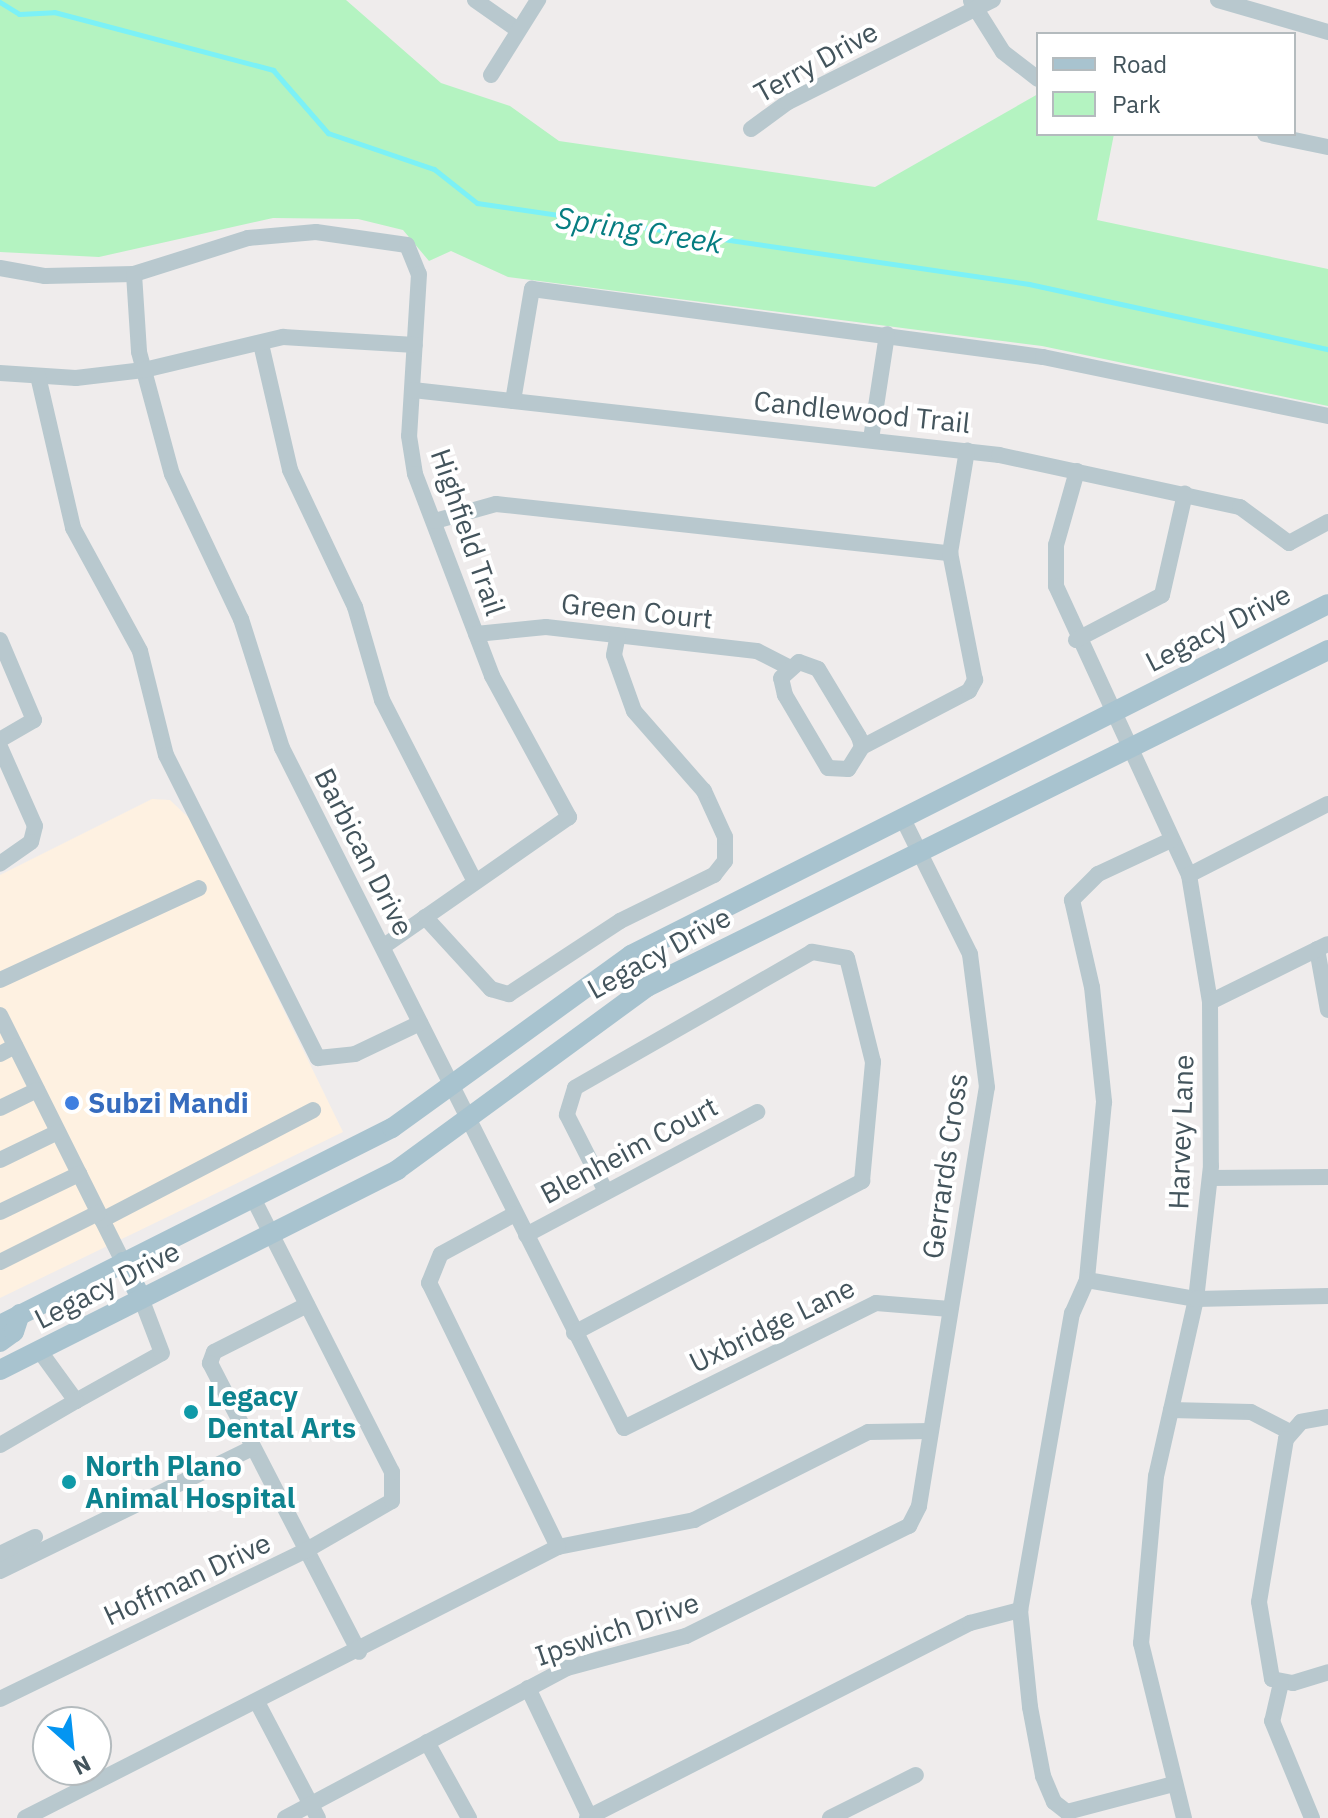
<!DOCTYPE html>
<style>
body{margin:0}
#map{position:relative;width:1328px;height:1818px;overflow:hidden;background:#efecec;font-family:"IBM Plex Sans",sans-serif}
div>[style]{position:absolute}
.commercial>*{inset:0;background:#fef1e1}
.green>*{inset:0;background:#b4f3c1}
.stream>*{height:5px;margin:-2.5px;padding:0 2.5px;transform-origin:2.5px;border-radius:2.5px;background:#7cf1f6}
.minor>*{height:16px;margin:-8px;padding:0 8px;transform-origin:8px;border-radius:8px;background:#b8c8ce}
.major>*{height:20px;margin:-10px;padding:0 10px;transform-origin:10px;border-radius:10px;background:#a8c3cf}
.dots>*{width:22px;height:22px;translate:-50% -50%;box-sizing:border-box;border:4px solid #fff;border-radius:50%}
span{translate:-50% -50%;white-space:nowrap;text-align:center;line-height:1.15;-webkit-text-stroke:8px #fff;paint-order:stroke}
.street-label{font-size:28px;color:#43545c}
.shop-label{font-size:28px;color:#366cbe;font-weight:700}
.left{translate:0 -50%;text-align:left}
.culture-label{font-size:28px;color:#0d838f;font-weight:700}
.water-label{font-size:30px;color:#057d81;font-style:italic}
.legend{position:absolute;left:1036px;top:32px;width:260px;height:104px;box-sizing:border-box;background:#fff;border:2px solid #b4bbbe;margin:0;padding:10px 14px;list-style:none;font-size:24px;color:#43545c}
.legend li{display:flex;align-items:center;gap:16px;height:40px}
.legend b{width:40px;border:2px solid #b4bbbe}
.north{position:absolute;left:32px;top:1706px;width:80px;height:80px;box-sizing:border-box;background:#fff;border:2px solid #b4bbbe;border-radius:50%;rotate:153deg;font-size:22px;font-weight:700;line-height:32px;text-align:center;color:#43545c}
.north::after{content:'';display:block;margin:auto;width:28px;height:36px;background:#0495f1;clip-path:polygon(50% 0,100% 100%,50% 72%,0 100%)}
</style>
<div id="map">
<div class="commercial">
<i style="clip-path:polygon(152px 799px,170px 800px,191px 820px,343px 1132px,0 1298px,0 875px)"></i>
</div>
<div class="green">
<i style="clip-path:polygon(0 0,346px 0,441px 83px,510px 106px,559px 141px,875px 187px,1038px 94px,1038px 134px,1114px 134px,1097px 220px,1328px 269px,1328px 406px,1042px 346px,508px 277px,451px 251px,429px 261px,403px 230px,358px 219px,273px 218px,99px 257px,0 252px)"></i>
</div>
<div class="stream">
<i style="left:0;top:2px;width:22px;rotate:32deg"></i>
<i style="left:19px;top:14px;width:35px;rotate:-3deg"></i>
<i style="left:54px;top:12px;width:227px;rotate:14.8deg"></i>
<i style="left:273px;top:70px;width:84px;rotate:48.9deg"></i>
<i style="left:328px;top:133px;width:112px;rotate:18.8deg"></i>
<i style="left:434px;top:169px;width:55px;rotate:38.3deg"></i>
<i style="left:477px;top:203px;width:558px;rotate:8.35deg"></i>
<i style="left:1029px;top:284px;width:306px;rotate:12.3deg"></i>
</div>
<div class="minor">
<i style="left:475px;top:0;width:49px;rotate:35deg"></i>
<i style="left:1218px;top:0;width:115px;rotate:16.2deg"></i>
<i style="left:971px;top:1px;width:60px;rotate:57.9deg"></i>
<i style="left:1003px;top:52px;width:44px;rotate:37.6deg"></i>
<i style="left:491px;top:75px;width:89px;rotate:-57.9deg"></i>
<i style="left:751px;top:129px;width:46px;rotate:-36.1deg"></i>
<i style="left:788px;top:102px;width:229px;rotate:-26.5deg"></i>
<i style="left:1265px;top:134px;width:64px;rotate:11.7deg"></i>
<i style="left:0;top:268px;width:46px;rotate:10.1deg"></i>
<i style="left:45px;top:276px;width:89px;rotate:-1.3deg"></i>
<i style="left:134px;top:274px;width:120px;rotate:-17.5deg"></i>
<i style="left:248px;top:238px;width:68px;rotate:-5deg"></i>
<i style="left:316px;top:232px;width:92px;rotate:8.1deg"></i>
<i style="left:407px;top:245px;width:31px;rotate:68deg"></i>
<i style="left:419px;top:274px;width:162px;rotate:93.5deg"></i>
<i style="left:409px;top:436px;width:38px;rotate:81deg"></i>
<i style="left:415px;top:474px;width:216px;rotate:69.1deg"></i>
<i style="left:492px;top:676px;width:161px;rotate:61.4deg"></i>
<i style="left:569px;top:817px;width:226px;rotate:145.1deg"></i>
<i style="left:134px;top:274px;width:78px;rotate:86.3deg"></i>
<i style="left:139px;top:352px;width:126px;rotate:74.9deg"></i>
<i style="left:172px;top:474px;width:161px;rotate:64.6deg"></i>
<i style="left:241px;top:619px;width:135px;rotate:72.4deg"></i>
<i style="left:282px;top:748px;width:761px;rotate:63.3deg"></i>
<i style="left:624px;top:1428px;width:281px;rotate:-26.4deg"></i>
<i style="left:876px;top:1303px;width:74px;rotate:4.6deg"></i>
<i style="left:261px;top:344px;width:129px;rotate:77deg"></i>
<i style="left:290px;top:470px;width:152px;rotate:64.6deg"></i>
<i style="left:355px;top:607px;width:97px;rotate:73.8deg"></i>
<i style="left:382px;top:700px;width:204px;rotate:62.9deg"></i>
<i style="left:0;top:373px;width:76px;rotate:3.8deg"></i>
<i style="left:76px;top:378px;width:68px;rotate:-6.7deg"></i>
<i style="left:144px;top:370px;width:143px;rotate:-13.4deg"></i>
<i style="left:283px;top:337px;width:132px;rotate:3.5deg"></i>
<i style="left:38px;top:376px;width:156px;rotate:77deg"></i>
<i style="left:73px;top:528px;width:140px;rotate:61.4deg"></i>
<i style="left:140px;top:651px;width:107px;rotate:76deg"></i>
<i style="left:166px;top:755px;width:339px;rotate:63.4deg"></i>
<i style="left:318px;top:1058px;width:37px;rotate:-6deg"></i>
<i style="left:355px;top:1054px;width:72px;rotate:-25.5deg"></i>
<i style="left:413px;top:390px;width:590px;rotate:6.33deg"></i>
<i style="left:999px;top:455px;width:247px;rotate:12.2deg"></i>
<i style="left:1240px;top:507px;width:61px;rotate:36.3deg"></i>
<i style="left:1289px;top:543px;width:44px;rotate:-28.3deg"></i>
<i style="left:513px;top:401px;width:114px;rotate:-80.4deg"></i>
<i style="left:532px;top:289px;width:516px;rotate:7.58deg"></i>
<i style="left:1043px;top:357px;width:291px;rotate:11.7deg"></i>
<i style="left:871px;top:439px;width:106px;rotate:-81.3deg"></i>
<i style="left:1077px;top:471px;width:77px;rotate:105.8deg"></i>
<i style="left:1056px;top:545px;width:41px;rotate:90deg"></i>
<i style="left:1056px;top:586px;width:318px;rotate:65.3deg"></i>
<i style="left:1189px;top:875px;width:129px;rotate:80.6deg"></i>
<i style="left:1210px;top:1002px;width:164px;rotate:89.7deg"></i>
<i style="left:1211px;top:1166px;width:134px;rotate:96.4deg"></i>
<i style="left:1196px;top:1299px;width:181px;rotate:102.7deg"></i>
<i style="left:1156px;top:1476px;width:168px;rotate:95.1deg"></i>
<i style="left:1141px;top:1643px;width:180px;rotate:76.2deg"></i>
<i style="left:435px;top:521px;width:63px;rotate:-15.6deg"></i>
<i style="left:496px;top:504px;width:457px;rotate:6.2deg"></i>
<i style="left:476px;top:634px;width:70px;rotate:-5.7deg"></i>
<i style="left:546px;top:627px;width:212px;rotate:6.5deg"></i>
<i style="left:757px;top:651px;width:36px;rotate:27deg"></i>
<i style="left:0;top:640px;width:87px;rotate:67deg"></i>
<i style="left:34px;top:720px;width:39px;rotate:150deg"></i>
<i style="left:1076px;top:640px;width:97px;rotate:-27.6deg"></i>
<i style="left:1162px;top:595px;width:104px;rotate:-77.2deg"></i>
<i style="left:799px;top:662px;width:20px;rotate:20deg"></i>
<i style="left:818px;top:669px;width:79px;rotate:58.9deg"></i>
<i style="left:859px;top:737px;width:10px;rotate:73deg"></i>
<i style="left:862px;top:747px;width:26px;rotate:122deg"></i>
<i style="left:848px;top:769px;width:20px;rotate:-177deg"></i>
<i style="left:828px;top:768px;width:85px;rotate:-120.5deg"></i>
<i style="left:785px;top:695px;width:17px;rotate:-103deg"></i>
<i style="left:781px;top:678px;width:24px;rotate:-42deg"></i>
<i style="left:0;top:747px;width:86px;rotate:66.1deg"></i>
<i style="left:35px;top:826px;width:16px;rotate:104deg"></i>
<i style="left:31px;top:842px;width:38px;rotate:145deg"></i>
<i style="left:862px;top:747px;width:121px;rotate:-27.6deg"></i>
<i style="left:969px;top:691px;width:13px;rotate:-61deg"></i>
<i style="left:975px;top:680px;width:129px;rotate:-101.1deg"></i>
<i style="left:950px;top:553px;width:104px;rotate:-80.6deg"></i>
<i style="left:1171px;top:840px;width:81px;rotate:155deg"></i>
<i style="left:1098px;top:874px;width:37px;rotate:135deg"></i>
<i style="left:1072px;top:900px;width:89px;rotate:77.1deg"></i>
<i style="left:1092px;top:987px;width:116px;rotate:84deg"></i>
<i style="left:1104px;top:1102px;width:179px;rotate:95.5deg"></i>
<i style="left:1087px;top:1280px;width:111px;rotate:9.9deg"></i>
<i style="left:1196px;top:1299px;width:132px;rotate:-1.3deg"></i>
<i style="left:1189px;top:875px;width:156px;rotate:-27.1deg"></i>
<i style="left:425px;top:917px;width:98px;rotate:47.5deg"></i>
<i style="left:491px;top:989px;width:19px;rotate:16deg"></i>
<i style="left:509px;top:994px;width:133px;rotate:-33.3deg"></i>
<i style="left:620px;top:921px;width:105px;rotate:-26.1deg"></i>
<i style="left:714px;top:875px;width:18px;rotate:-52deg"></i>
<i style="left:725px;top:861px;width:24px;rotate:-90deg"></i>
<i style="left:725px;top:837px;width:51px;rotate:-114.5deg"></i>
<i style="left:704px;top:791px;width:106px;rotate:-131.2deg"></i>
<i style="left:634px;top:711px;width:59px;rotate:-109.7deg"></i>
<i style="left:614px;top:655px;width:20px;rotate:-79deg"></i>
<i style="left:1317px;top:949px;width:62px;rotate:79.8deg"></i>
<i style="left:0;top:980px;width:219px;rotate:-24.8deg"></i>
<i style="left:1210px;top:1002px;width:131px;rotate:-26.2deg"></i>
<i style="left:0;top:1015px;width:276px;rotate:63.5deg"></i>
<i style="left:0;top:1054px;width:17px;rotate:-28deg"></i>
<i style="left:0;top:1108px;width:41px;rotate:-25.9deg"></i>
<i style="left:0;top:1160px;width:64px;rotate:-25.8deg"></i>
<i style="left:1210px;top:1178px;width:118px;rotate:-0.5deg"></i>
<i style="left:0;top:1212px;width:88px;rotate:-25.7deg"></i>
<i style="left:102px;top:1220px;width:238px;rotate:-27.5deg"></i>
<i style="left:526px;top:1235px;width:262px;rotate:-28deg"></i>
<i style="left:0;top:1262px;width:110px;rotate:-26.6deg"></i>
<i style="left:1087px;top:1280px;width:36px;rotate:114deg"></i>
<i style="left:1072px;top:1313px;width:302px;rotate:99.9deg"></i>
<i style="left:1020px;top:1610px;width:98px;rotate:84.1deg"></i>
<i style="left:1030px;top:1707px;width:70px;rotate:79.3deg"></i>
<i style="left:1043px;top:1776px;width:28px;rotate:67deg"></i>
<i style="left:1054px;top:1802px;width:16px;rotate:38deg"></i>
<i style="left:1067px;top:1812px;width:111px;rotate:-14.7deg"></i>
<i style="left:307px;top:1305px;width:104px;rotate:153.2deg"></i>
<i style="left:214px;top:1352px;width:12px;rotate:110deg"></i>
<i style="left:210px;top:1363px;width:325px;rotate:62.7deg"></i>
<i style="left:574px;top:1333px;width:326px;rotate:-27.8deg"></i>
<i style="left:862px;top:1181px;width:120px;rotate:-84.7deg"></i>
<i style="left:873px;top:1062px;width:107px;rotate:-104deg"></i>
<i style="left:847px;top:958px;width:36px;rotate:-170deg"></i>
<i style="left:812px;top:952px;width:273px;rotate:150.2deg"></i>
<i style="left:575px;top:1088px;width:28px;rotate:107deg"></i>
<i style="left:567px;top:1115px;width:86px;rotate:63.1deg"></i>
<i style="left:39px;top:1350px;width:63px;rotate:54deg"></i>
<i style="left:76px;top:1401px;width:98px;rotate:-29.2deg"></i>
<i style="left:162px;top:1353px;width:59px;rotate:-110.9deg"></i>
<i style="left:1171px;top:1410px;width:80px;rotate:1.4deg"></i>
<i style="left:1251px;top:1412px;width:44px;rotate:27.1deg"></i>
<i style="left:1328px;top:1417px;width:27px;rotate:170deg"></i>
<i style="left:1301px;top:1422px;width:23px;rotate:131deg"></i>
<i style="left:1286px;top:1439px;width:165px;rotate:99.4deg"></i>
<i style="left:1259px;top:1602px;width:78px;rotate:80.4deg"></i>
<i style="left:1272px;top:1679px;width:21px;rotate:11deg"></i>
<i style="left:1293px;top:1683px;width:37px;rotate:-17deg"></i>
<i style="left:0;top:1445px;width:88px;rotate:-30.1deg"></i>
<i style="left:558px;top:1547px;width:139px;rotate:-11.2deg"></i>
<i style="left:694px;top:1520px;width:195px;rotate:-26.8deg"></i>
<i style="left:868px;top:1432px;width:62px;rotate:-0.9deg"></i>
<i style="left:0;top:1554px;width:39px;rotate:-26deg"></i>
<i style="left:0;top:1571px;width:280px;rotate:-26deg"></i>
<i style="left:1281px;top:1683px;width:39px;rotate:103deg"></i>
<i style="left:1272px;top:1721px;width:105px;rotate:67.6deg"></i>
<i style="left:528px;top:1688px;width:144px;rotate:64.5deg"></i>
<i style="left:0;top:1699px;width:339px;rotate:-25.9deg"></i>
<i style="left:305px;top:1551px;width:100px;rotate:-29.9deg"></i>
<i style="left:392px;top:1501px;width:29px;rotate:-90deg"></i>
<i style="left:392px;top:1472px;width:305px;rotate:-116.9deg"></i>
<i style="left:257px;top:1702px;width:131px;rotate:62.3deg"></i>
<i style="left:427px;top:1742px;width:87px;rotate:61.1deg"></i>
<i style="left:25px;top:1818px;width:598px;rotate:-26.95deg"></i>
<i style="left:558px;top:1547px;width:294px;rotate:-116deg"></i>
<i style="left:429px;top:1283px;width:31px;rotate:-68deg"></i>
<i style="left:441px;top:1254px;width:84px;rotate:-28.4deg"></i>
<i style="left:285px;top:1818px;width:319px;rotate:-28deg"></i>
<i style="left:567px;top:1668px;width:123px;rotate:-15.1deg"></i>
<i style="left:686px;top:1636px;width:249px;rotate:-26.3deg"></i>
<i style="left:909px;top:1526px;width:22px;rotate:-63deg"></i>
<i style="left:919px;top:1506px;width:424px;rotate:-80.8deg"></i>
<i style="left:987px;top:1087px;width:134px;rotate:-97.3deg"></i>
<i style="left:970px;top:954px;width:153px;rotate:-116.4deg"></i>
<i style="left:587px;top:1818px;width:430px;rotate:-27deg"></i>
<i style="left:970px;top:1623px;width:52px;rotate:-14.6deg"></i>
<i style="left:830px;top:1818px;width:96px;rotate:-26.6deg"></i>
</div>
<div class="major">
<i style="left:123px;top:1262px;width:40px;rotate:63.4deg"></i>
<i style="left:0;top:1325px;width:439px;rotate:-26.7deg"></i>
<i style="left:392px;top:1128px;width:295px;rotate:-35.9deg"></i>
<i style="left:631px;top:955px;width:780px;rotate:-26.73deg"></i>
<i style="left:0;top:1342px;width:17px;rotate:-36deg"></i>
<i style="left:14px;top:1332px;width:19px;rotate:-72deg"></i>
<i style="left:0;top:1370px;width:445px;rotate:-26.7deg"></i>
<i style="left:397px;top:1170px;width:310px;rotate:-36.2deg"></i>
<i style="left:647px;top:987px;width:760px;rotate:-26.33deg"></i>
</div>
<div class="dots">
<i style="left:72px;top:1103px;background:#3f7fe0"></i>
<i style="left:191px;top:1412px;background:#0f9aa8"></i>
<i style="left:69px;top:1482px;background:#0f9aa8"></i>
</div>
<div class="street-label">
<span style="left:816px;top:62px;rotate:-29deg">Terry Drive</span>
<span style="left:862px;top:412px;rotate:6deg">Candlewood Trail</span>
<span style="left:468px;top:532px;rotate:71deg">Highfield Trail</span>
<span style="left:637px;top:611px;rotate:6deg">Green Court</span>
<span style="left:1218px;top:628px;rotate:-27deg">Legacy Drive</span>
<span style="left:364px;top:852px;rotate:63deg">Barbican Drive</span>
<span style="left:659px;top:953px;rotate:-29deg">Legacy Drive</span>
<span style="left:1181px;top:1132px;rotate:-88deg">Harvey Lane</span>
<span style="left:629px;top:1150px;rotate:-28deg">Blenheim Court</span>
<span style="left:945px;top:1166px;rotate:-82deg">Gerrards Cross</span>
<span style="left:107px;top:1285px;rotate:-27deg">Legacy Drive</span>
<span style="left:772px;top:1325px;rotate:-26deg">Uxbridge Lane</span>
<span style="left:187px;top:1579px;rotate:-25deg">Hoffman Drive</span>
<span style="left:617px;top:1629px;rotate:-19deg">Ipswich Drive</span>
</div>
<div class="shop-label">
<span class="left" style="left:88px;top:1103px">Subzi Mandi</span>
</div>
<div class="culture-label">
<span class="left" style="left:207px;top:1412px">Legacy<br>Dental Arts</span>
<span class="left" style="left:85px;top:1482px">North Plano<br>Animal Hospital</span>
</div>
<div class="water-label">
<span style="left:639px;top:230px;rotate:9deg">Spring Creek</span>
</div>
<ul class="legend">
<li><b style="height:10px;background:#a8c3cf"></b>Road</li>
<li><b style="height:22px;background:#b4f3c1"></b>Park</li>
</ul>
<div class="north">N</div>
</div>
